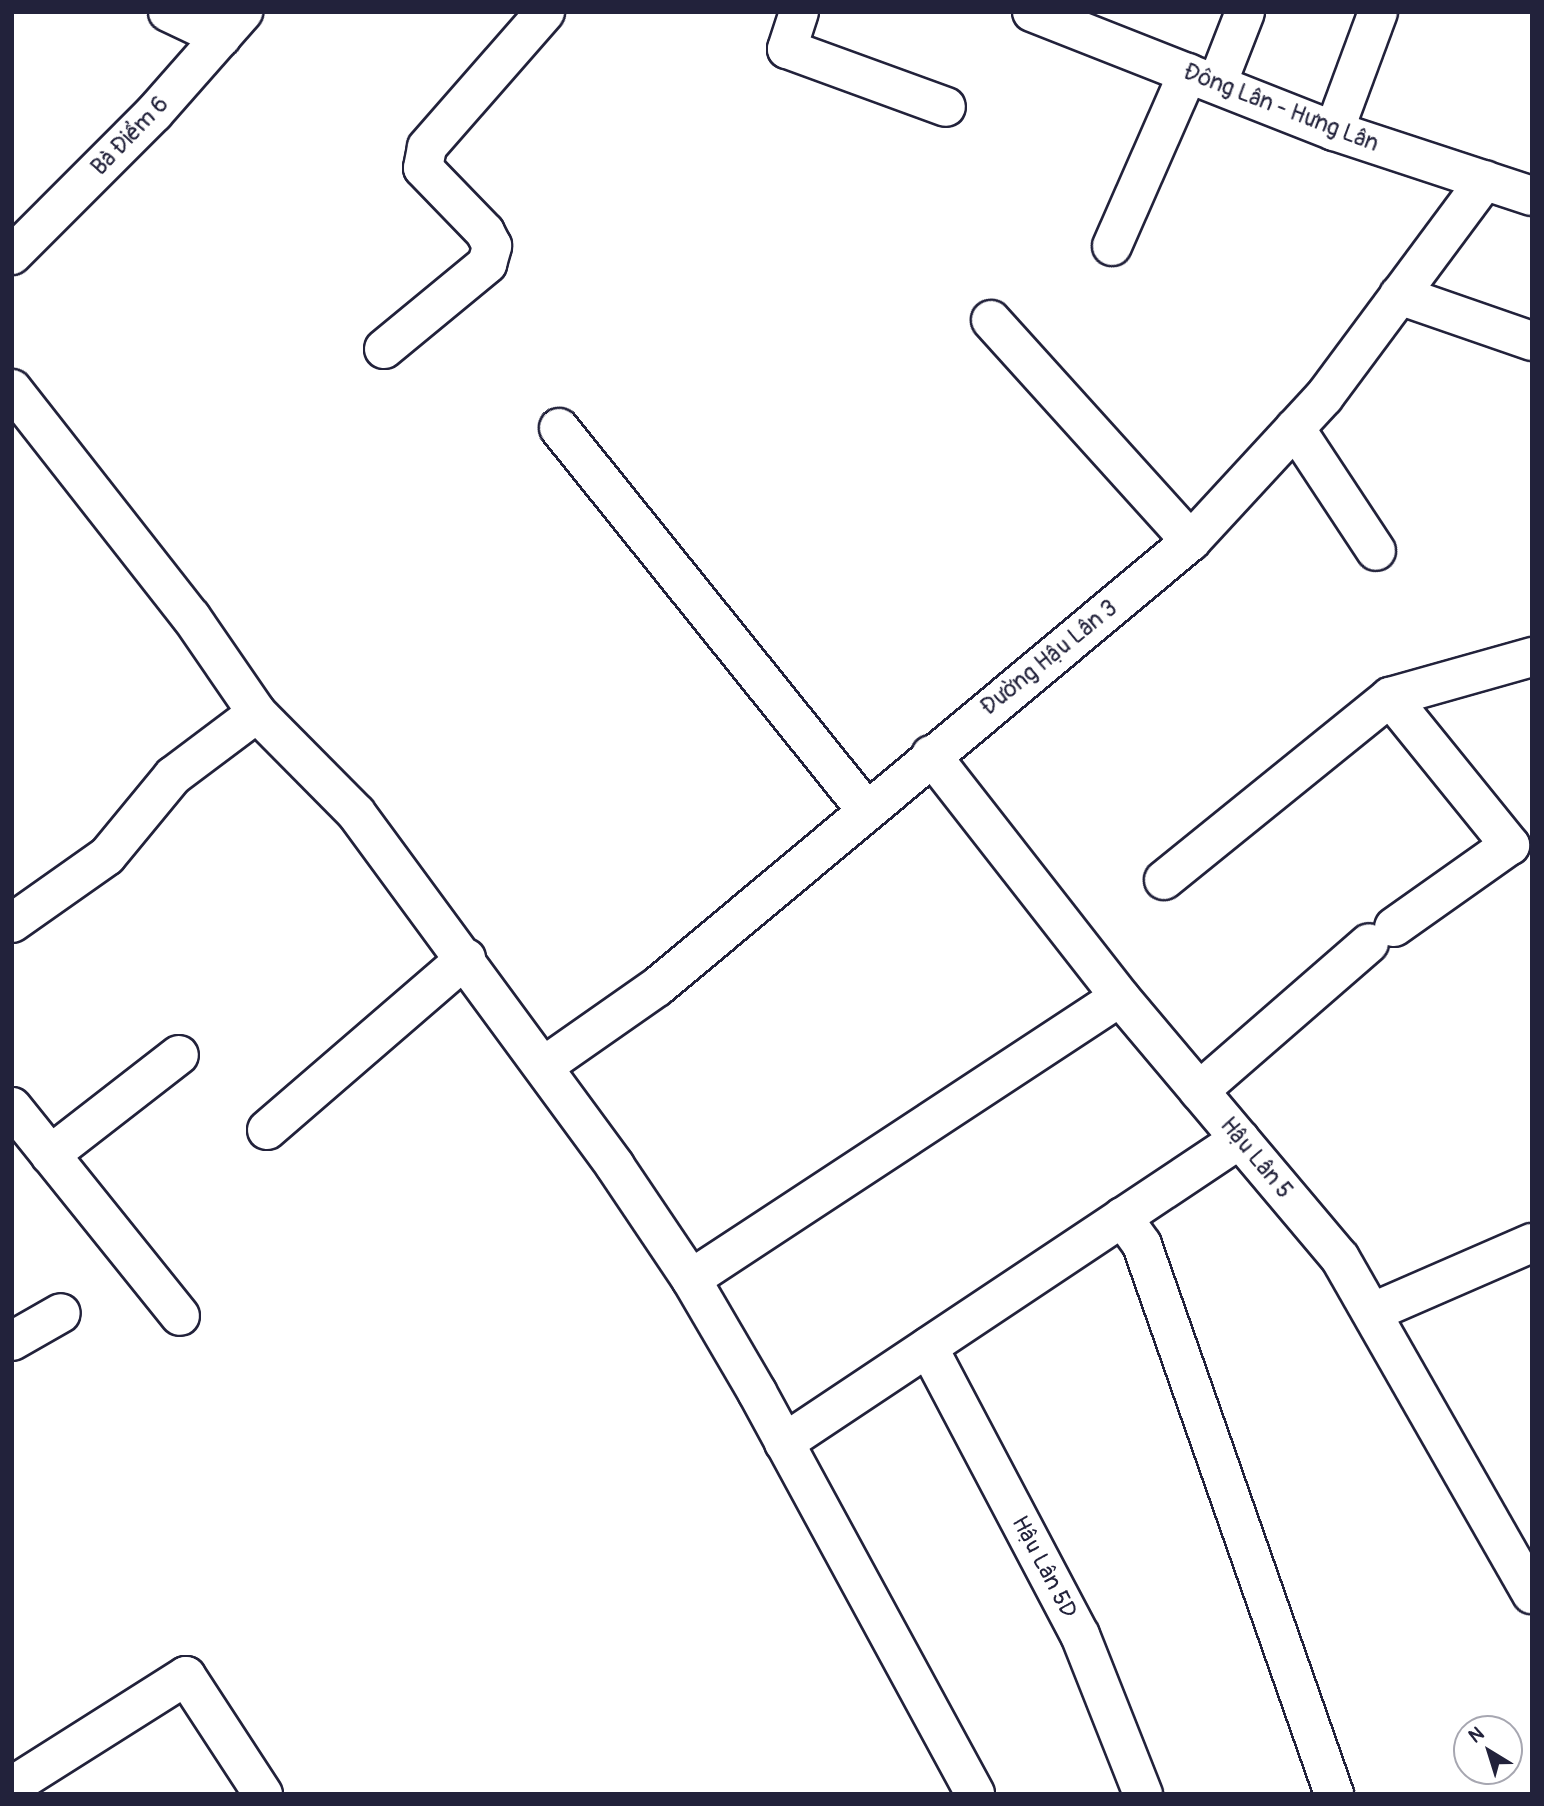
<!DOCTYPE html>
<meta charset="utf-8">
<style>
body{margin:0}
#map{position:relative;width:1544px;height:1806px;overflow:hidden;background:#fff;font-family:Pangolin,sans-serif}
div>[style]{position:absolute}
.roads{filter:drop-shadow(2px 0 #22223b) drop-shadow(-2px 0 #22223b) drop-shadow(0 2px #22223b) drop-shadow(0 -2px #22223b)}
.minor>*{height:38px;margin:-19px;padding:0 19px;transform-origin:19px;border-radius:19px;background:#fff}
span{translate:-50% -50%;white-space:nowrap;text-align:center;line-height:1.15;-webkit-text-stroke:6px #fff;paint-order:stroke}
.street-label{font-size:23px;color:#22223b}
.frame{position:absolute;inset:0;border:14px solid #22223b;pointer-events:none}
.north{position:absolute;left:1453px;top:1715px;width:70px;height:70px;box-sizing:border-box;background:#fff;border:2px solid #a7a7b1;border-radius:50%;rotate:322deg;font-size:19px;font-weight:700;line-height:28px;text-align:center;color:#22223b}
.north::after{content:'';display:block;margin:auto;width:24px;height:32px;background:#22223b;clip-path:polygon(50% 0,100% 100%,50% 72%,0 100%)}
</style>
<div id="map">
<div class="roads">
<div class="minor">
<i style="left:168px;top:12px;width:59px;rotate:25.3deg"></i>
<i style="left:799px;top:12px;width:39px;rotate:108deg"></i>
<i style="left:787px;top:49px;width:169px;rotate:20deg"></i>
<i style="left:1032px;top:12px;width:325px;rotate:21.5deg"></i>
<i style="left:1334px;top:131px;width:208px;rotate:18.2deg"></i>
<i style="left:1217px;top:84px;width:77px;rotate:-68.7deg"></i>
<i style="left:1334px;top:131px;width:127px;rotate:-69.7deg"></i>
<i style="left:1112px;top:246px;width:189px;rotate:-66.3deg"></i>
<i style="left:12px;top:255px;width:201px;rotate:-45deg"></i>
<i style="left:154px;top:113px;width:135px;rotate:-48.6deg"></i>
<i style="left:1399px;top:295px;width:141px;rotate:19.1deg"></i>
<i style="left:991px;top:320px;width:298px;rotate:47.9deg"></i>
<i style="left:384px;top:349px;width:134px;rotate:-39.5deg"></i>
<i style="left:487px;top:264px;width:19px;rotate:-74deg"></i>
<i style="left:492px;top:246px;width:16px;rotate:-117deg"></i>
<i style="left:485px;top:232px;width:89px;rotate:-134.1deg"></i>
<i style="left:423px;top:168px;width:21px;rotate:-79deg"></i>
<i style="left:427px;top:147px;width:179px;rotate:-48.8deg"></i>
<i style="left:12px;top:389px;width:290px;rotate:51.9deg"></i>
<i style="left:191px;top:617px;width:116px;rotate:55.5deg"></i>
<i style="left:257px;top:713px;width:141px;rotate:45.3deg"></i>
<i style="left:356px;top:813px;width:438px;rotate:53.7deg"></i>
<i style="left:615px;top:1166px;width:136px;rotate:56.1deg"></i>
<i style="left:691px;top:1279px;width:131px;rotate:59.7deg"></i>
<i style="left:757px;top:1392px;width:457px;rotate:61.5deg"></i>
<i style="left:559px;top:428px;width:489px;rotate:51.2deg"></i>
<i style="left:1295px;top:428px;width:147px;rotate:56.6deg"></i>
<i style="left:1390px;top:697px;width:191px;rotate:51deg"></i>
<i style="left:1510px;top:845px;width:142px;rotate:144.7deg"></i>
<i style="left:931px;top:755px;width:307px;rotate:52deg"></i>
<i style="left:1120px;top:997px;width:341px;rotate:49.9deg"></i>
<i style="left:1340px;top:1258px;width:387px;rotate:60.3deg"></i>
<i style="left:1164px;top:880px;width:291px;rotate:-39deg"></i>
<i style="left:1390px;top:697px;width:148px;rotate:-15.7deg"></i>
<i style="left:12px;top:923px;width:116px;rotate:-35.2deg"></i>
<i style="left:107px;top:856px;width:104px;rotate:-50.5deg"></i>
<i style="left:173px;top:776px;width:105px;rotate:-36.9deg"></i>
<i style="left:544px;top:1066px;width:138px;rotate:-35deg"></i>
<i style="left:657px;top:987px;width:696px;rotate:-39.87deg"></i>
<i style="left:1191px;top:541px;width:196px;rotate:-47.3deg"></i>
<i style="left:1324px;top:397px;width:270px;rotate:-53.4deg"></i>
<i style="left:1199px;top:1091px;width:225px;rotate:-41deg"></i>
<i style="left:12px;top:1107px;width:268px;rotate:51.2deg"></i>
<i style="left:267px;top:1130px;width:263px;rotate:-40.8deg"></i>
<i style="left:50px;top:1155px;width:163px;rotate:-37.8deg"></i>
<i style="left:1122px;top:1217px;width:34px;rotate:54deg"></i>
<i style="left:1142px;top:1245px;width:582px;rotate:70.72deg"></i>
<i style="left:691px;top:1279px;width:513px;rotate:-33.32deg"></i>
<i style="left:1373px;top:1312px;width:173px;rotate:-23.5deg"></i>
<i style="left:12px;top:1341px;width:56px;rotate:-29.7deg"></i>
<i style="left:928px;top:1347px;width:326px;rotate:62.2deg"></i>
<i style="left:1080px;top:1635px;width:171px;rotate:68.4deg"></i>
<i style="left:784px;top:1443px;width:548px;rotate:-33.69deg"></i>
<i style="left:12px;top:1786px;width:206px;rotate:-32.3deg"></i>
<i style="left:186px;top:1676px;width:141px;rotate:56.9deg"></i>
</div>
</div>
<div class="street-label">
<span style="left:1281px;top:108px;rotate:21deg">Đông Lân - Hưng Lân</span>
<span style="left:130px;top:136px;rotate:-46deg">Bà Điểm 6</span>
<span style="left:1049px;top:658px;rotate:-39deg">Đường Hậu Lân 3</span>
<span style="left:1256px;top:1158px;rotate:50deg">Hậu Lân 5</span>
<span style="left:1044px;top:1567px;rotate:62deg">Hậu Lân 5D</span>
</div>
<div class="frame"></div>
<div class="north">N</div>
</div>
